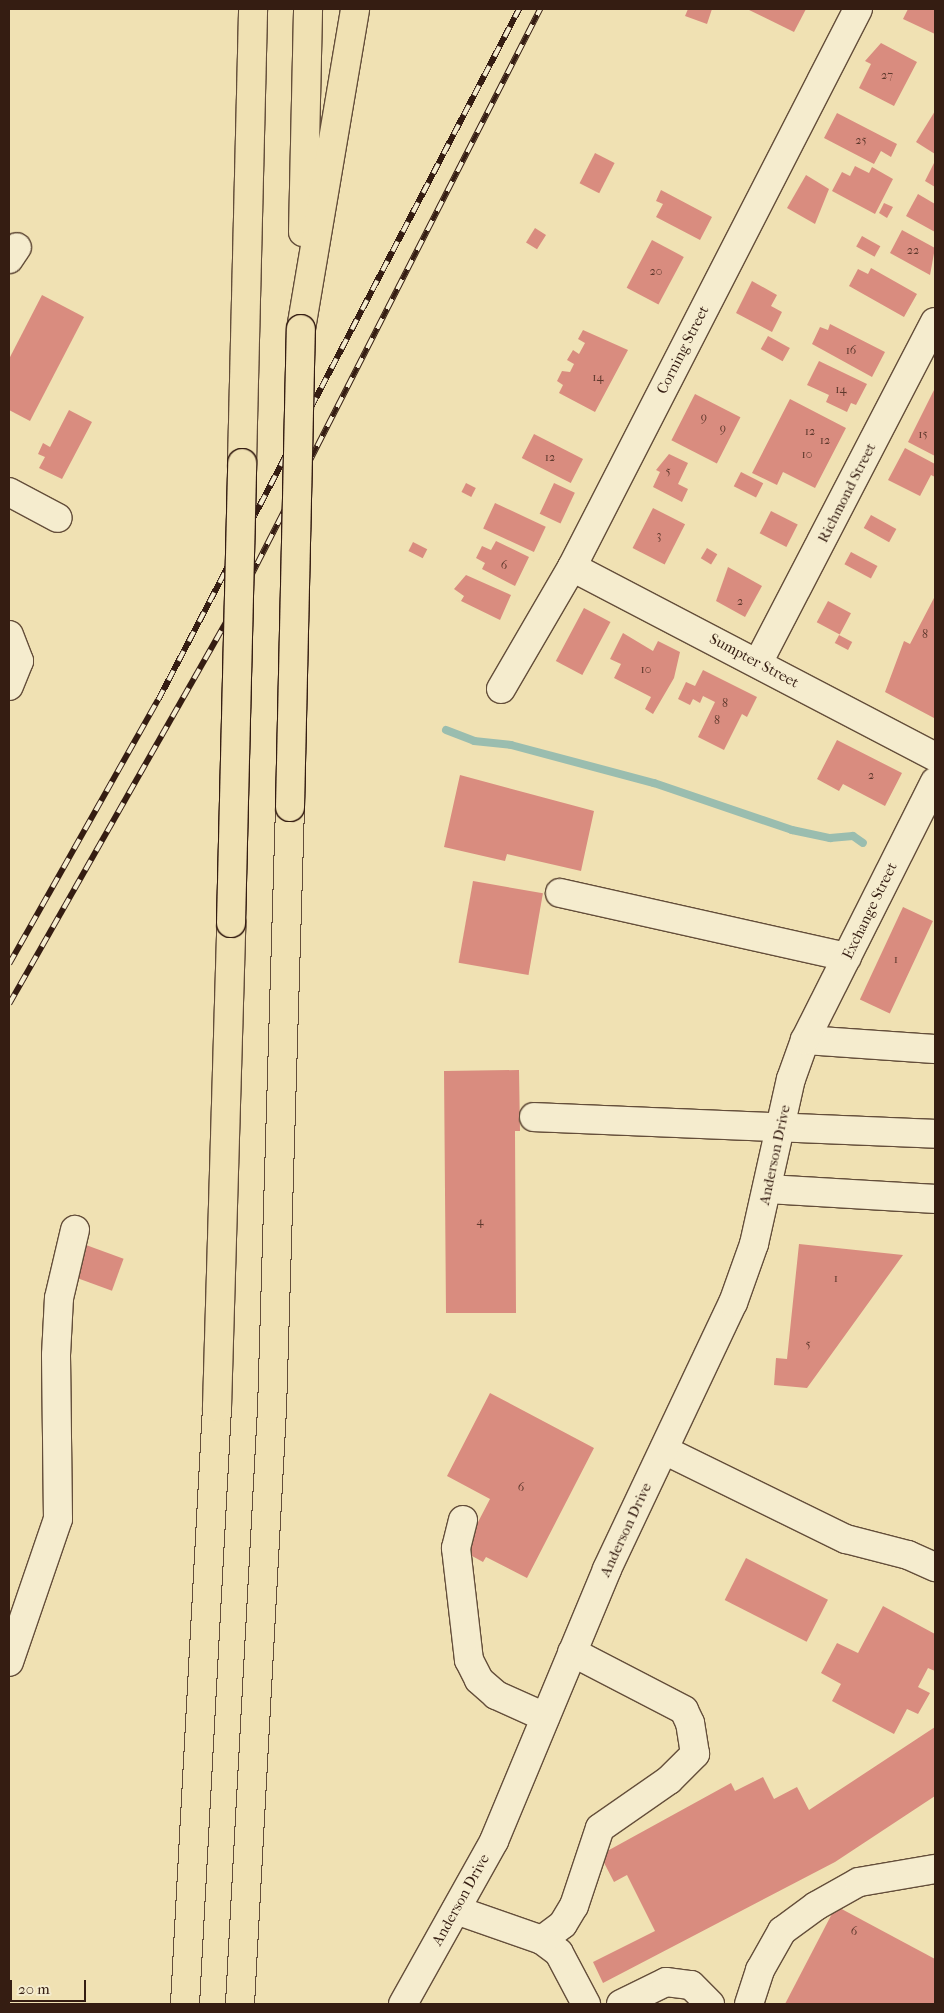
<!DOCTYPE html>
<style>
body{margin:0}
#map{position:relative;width:944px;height:2013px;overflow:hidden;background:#f0e1b3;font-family:"IM FELL French Canon",serif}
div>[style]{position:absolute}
.stream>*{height:8px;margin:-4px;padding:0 4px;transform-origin:4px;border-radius:4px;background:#9abdaf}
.building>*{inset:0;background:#d98c7f;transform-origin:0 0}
.roads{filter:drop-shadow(1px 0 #644e3a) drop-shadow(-1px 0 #644e3a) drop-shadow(0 1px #644e3a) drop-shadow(0 -1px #644e3a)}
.minor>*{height:28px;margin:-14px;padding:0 14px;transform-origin:14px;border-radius:14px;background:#f5ecce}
.highway>*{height:28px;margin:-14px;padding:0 14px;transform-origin:14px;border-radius:14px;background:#f0e1b3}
.rail>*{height:5.5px;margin-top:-2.75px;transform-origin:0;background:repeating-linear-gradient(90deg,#f5ecce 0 11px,#351d12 0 22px);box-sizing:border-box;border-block:1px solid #351d12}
.bridges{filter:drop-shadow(1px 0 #351d12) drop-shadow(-1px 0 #351d12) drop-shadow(0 1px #351d12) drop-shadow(0 -1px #351d12)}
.highway-bridge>*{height:28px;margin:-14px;padding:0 14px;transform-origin:14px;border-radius:14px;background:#f0e1b3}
span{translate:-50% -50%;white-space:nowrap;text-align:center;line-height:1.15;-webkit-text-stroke:5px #f5ecce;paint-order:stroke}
.number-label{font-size:12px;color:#5e392d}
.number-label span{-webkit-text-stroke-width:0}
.street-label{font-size:15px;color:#351d12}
.frame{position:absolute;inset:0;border:10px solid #351d12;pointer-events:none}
.scale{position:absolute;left:10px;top:1980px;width:76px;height:22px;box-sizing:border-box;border:2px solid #351d12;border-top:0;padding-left:6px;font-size:15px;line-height:18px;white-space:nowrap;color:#351d12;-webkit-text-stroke:4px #f5ecce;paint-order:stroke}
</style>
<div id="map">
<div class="stream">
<i style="left:446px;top:730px;width:30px;rotate:21deg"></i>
<i style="left:474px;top:741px;width:37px;rotate:6deg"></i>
<i style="left:511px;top:745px;width:148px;rotate:14.9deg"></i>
<i style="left:654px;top:783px;width:146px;rotate:18.8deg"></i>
<i style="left:792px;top:830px;width:39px;rotate:12deg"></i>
<i style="left:830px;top:838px;width:23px;rotate:-5deg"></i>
<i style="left:853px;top:836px;width:12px;rotate:35deg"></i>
</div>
<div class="building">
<i style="clip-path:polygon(688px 9px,712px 9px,707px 24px,685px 16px)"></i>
<i style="clip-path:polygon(747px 9px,806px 9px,794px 32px)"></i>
<i style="clip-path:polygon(908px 9px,935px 9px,935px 34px,903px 19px)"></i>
<i style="clip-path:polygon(881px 43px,917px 62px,894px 106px,859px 88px,871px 64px,865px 61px)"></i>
<i style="clip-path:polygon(935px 111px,935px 154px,916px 142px)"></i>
<i style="clip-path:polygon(837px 113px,897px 144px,891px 157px,881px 151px,874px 164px,824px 138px)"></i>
<i style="left:595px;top:153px;width:22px;height:34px;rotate:27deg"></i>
<i style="clip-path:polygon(935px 161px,935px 187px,925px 181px)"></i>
<i style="clip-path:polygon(855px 166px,869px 173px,872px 167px,893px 179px,875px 214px,832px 191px,842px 172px,850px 176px)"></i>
<i style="clip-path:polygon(806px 175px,829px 189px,815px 224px,787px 208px)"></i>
<i style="clip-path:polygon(661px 190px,712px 217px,700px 240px,656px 217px,663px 204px,656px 201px)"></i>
<i style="clip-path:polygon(918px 194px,935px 204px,935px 232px,906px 216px)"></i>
<i style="clip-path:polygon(884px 203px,893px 207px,887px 218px,879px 213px)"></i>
<i style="left:535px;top:228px;width:13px;height:17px;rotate:32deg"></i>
<i style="clip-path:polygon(902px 230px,935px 248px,930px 275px,890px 253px)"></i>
<i style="left:862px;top:236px;width:21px;height:12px;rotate:29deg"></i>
<i style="left:652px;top:240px;width:36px;height:54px;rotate:28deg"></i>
<i style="clip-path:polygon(871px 268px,917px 294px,904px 317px,849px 286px,858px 269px,868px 274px)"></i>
<i style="clip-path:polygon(752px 281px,777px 295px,771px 306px,782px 312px,772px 332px,736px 313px)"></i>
<i style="clip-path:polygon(42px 295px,84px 317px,30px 421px,9px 410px,9px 359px)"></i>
<i style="clip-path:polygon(830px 324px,885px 352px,872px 377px,812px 344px,820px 327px,828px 330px)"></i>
<i style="clip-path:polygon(583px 330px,628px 350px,595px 412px,559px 393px,563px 385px,557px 381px,562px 371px,570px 372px,574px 364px,567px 360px,573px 350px,579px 354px,585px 343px,578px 339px)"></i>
<i style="left:768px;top:336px;width:25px;height:15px;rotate:29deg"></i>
<i style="clip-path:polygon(819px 361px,867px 384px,856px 405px,851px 403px,847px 412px,826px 402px,829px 395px,807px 385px)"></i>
<i style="clip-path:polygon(935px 388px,935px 456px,908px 442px)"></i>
<i style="left:695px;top:394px;width:51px;height:52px;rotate:27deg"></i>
<i style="clip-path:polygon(790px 399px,846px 428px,815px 488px,783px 472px,777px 485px,752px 473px)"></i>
<i style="clip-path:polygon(69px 410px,92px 422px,62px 479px,39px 468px,45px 457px,38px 454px,43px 443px,50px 447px)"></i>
<i style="left:534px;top:434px;width:55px;height:27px;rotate:27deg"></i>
<i style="clip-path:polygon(905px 448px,935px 464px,935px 477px,931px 475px,920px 496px,888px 480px)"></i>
<i style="clip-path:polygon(669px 454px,688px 463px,678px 484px,688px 489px,682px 502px,653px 487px,660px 472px,656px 470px)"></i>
<i style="left:741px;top:472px;width:25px;height:16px;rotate:27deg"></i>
<i style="left:466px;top:483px;width:11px;height:10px;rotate:27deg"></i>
<i style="left:554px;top:483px;width:23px;height:34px;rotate:25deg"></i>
<i style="left:495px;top:503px;width:56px;height:28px;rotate:25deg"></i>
<i style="left:653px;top:508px;width:36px;height:45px;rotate:27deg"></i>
<i style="left:771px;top:511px;width:30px;height:25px;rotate:27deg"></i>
<i style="left:871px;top:515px;width:29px;height:15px;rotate:29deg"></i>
<i style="clip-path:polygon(496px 541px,529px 557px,515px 586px,482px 569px,485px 563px,476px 558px,482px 546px,491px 550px)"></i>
<i style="left:413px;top:542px;width:16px;height:10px;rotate:27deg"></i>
<i style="left:707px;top:548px;width:12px;height:12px;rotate:31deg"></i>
<i style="left:851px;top:552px;width:30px;height:14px;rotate:28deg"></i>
<i style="clip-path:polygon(728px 567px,762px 586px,745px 617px,716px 601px)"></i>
<i style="clip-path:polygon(466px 575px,511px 595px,500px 620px,461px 601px,464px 596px,454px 589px)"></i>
<i style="clip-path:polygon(935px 596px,935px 717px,934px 718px,885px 692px,904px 641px,910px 644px)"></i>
<i style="left:828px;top:601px;width:26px;height:24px;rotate:28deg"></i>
<i style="left:584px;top:608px;width:30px;height:60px;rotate:28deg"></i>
<i style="clip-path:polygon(623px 633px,653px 651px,658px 641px,680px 652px,674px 678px,653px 714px,645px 709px,651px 697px,614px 678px,621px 664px,610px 659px)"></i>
<i style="left:839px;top:635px;width:15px;height:9px;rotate:28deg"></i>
<i style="clip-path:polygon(703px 670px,757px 697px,747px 717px,742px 714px,724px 750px,698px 737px,715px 702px,703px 696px,700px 703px,693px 699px,690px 705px,678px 699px,686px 682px,695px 686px)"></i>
<i style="clip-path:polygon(837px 740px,902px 773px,885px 806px,843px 784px,839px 791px,817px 779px)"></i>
<i style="clip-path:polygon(460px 775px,594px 811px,581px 871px,507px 854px,505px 861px,444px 847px)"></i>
<i style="left:473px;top:881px;width:71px;height:83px;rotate:10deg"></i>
<i style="left:903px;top:907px;width:33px;height:102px;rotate:25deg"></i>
<i style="clip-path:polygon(519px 1070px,520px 1131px,515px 1131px,516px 1313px,446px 1313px,444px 1071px)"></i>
<i style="clip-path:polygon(799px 1244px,903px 1255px,807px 1388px,774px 1385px,776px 1358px,787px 1359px)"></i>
<i style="left:86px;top:1245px;width:40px;height:34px;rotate:20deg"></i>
<i style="clip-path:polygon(490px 1393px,594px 1448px,527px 1578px,486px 1557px,483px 1562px,463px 1551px,490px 1499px,447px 1476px)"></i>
<i style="left:746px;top:1558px;width:92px;height:47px;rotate:27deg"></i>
<i style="clip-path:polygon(883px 1606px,935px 1634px,935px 1671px,928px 1668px,918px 1687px,930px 1693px,918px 1714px,907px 1709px,894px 1734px,832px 1701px,841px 1684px,821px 1673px,837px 1643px,858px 1653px)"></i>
<i style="clip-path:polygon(935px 1727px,935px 1796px,835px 1862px,603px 1983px,593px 1962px,655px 1931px,627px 1875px,614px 1882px,600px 1855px,731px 1783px,735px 1791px,763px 1777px,774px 1799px,797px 1787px,809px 1810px)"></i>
<i style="clip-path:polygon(836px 1906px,935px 1959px,935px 2004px,785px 2004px)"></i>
</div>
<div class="roads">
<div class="minor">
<i style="left:9px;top:259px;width:14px;rotate:-56deg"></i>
<i style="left:9px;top:492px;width:55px;rotate:28deg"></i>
<i style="left:572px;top:567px;width:410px;rotate:27.6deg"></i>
<i style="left:9px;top:635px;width:28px;rotate:69deg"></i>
<i style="left:19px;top:661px;width:27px;rotate:112deg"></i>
<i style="left:758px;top:663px;width:384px;rotate:-62.6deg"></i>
<i style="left:501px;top:689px;width:141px;rotate:-59.8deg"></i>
<i style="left:572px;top:567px;width:627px;rotate:-62.86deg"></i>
<i style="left:560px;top:893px;width:294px;rotate:12.6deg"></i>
<i style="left:805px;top:1040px;width:130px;rotate:4deg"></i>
<i style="left:534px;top:1117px;width:401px;rotate:2.4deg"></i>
<i style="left:769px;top:1189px;width:166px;rotate:3.4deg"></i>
<i style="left:664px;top:1450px;width:203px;rotate:26.1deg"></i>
<i style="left:846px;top:1539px;width:64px;rotate:14.5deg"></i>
<i style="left:908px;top:1555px;width:30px;rotate:24deg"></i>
<i style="left:463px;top:1520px;width:29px;rotate:104deg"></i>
<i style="left:456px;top:1548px;width:113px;rotate:83.4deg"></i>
<i style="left:469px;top:1660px;width:22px;rotate:63deg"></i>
<i style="left:479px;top:1680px;width:23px;rotate:41deg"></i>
<i style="left:496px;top:1695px;width:54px;rotate:24.2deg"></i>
<i style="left:9px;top:1662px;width:151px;rotate:-71.1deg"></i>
<i style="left:58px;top:1519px;width:164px;rotate:-90.7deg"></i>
<i style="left:56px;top:1355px;width:57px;rotate:-87deg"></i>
<i style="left:59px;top:1298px;width:70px;rotate:-76.8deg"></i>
<i style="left:456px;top:1910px;width:91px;rotate:19.2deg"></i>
<i style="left:542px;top:1940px;width:21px;rotate:37deg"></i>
<i style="left:559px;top:1953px;width:58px;rotate:62.1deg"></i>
<i style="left:542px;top:1940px;width:26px;rotate:-37deg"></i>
<i style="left:563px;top:1924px;width:21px;rotate:-59deg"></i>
<i style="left:574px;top:1906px;width:82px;rotate:-71.6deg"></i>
<i style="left:600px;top:1828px;width:84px;rotate:-34.8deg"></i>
<i style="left:669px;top:1780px;width:37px;rotate:-45deg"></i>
<i style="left:695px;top:1754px;width:31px;rotate:-99deg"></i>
<i style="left:690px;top:1723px;width:14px;rotate:-115deg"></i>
<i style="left:684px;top:1710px;width:126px;rotate:-152.6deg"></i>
<i style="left:403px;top:2004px;width:187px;rotate:-60.8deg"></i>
<i style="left:494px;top:1841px;width:295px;rotate:-67.4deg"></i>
<i style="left:607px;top:1569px;width:294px;rotate:-64.7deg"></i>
<i style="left:733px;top:1303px;width:63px;rotate:-70.4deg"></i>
<i style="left:754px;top:1244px;width:169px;rotate:-77.4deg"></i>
<i style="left:791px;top:1079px;width:41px;rotate:-70.3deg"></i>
<i style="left:805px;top:1040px;width:289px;rotate:-63.3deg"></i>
<i style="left:621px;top:2004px;width:50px;rotate:-26.1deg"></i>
<i style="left:666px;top:1982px;width:25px;rotate:7deg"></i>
<i style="left:691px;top:1985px;width:27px;rotate:45deg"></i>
<i style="left:749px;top:2004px;width:36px;rotate:-72deg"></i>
<i style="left:760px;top:1970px;width:45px;rotate:-60.6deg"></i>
<i style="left:782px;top:1931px;width:42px;rotate:-36.3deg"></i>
<i style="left:816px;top:1906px;width:49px;rotate:-29.2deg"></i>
<i style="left:859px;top:1882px;width:77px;rotate:-9.7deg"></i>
</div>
<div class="highway">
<i style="left:303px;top:232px;width:223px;rotate:-88.7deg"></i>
<i style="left:301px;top:329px;width:325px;rotate:-80.4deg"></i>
<i style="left:242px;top:463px;width:454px;rotate:-88.6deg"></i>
<i style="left:185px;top:2004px;width:598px;rotate:-86.93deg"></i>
<i style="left:217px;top:1407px;width:484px;rotate:-88.3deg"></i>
<i style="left:240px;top:2004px;width:595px;rotate:-86.92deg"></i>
<i style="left:272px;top:1410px;width:603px;rotate:-88.29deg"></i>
</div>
</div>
<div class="rail">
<i style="left:9px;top:964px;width:303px;rotate:-60.6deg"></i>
<i style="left:158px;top:700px;width:780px;rotate:-62.42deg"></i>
<i style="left:9px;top:1004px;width:461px;rotate:-60.4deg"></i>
<i style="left:237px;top:603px;width:667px;rotate:-62.97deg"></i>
</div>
<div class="bridges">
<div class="highway-bridge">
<i style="left:290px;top:807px;width:478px;rotate:-88.7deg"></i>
<i style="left:231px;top:923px;width:460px;rotate:-88.6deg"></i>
</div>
</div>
<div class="number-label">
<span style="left:887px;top:76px">27</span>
<span style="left:861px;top:141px">25</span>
<span style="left:913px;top:251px">22</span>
<span style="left:656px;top:272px">20</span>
<span style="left:851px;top:351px">16</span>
<span style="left:598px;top:378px">14</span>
<span style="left:841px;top:390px">14</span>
<span style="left:704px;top:418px">9</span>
<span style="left:723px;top:429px">9</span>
<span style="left:810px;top:432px">12</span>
<span style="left:923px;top:435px">15</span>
<span style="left:825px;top:441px">12</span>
<span style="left:807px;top:455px">10</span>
<span style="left:550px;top:458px">12</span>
<span style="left:668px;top:472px">5</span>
<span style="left:659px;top:536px">3</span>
<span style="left:504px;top:566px">6</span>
<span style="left:740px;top:602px">2</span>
<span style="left:925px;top:635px">8</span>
<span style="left:646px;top:670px">10</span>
<span style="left:725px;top:704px">8</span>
<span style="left:717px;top:721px">8</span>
<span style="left:871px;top:776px">2</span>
<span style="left:896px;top:960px">1</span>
<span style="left:480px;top:1222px">4</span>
<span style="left:836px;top:1279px">1</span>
<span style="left:808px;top:1345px">5</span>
<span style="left:521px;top:1488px">6</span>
<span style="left:854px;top:1932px">6</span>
</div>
<div class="street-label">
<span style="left:683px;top:350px;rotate:-63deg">Corning Street</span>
<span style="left:847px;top:493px;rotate:-63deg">Richmond Street</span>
<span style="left:754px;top:661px;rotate:28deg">Sumpter Street</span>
<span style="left:870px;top:911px;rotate:-64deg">Exchange Street</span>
<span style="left:775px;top:1155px;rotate:-78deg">Anderson Drive</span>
<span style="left:626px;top:1530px;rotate:-65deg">Anderson Drive</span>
<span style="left:461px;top:1900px;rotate:-61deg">Anderson Drive</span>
</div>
<div class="frame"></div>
<div class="scale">20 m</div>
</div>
